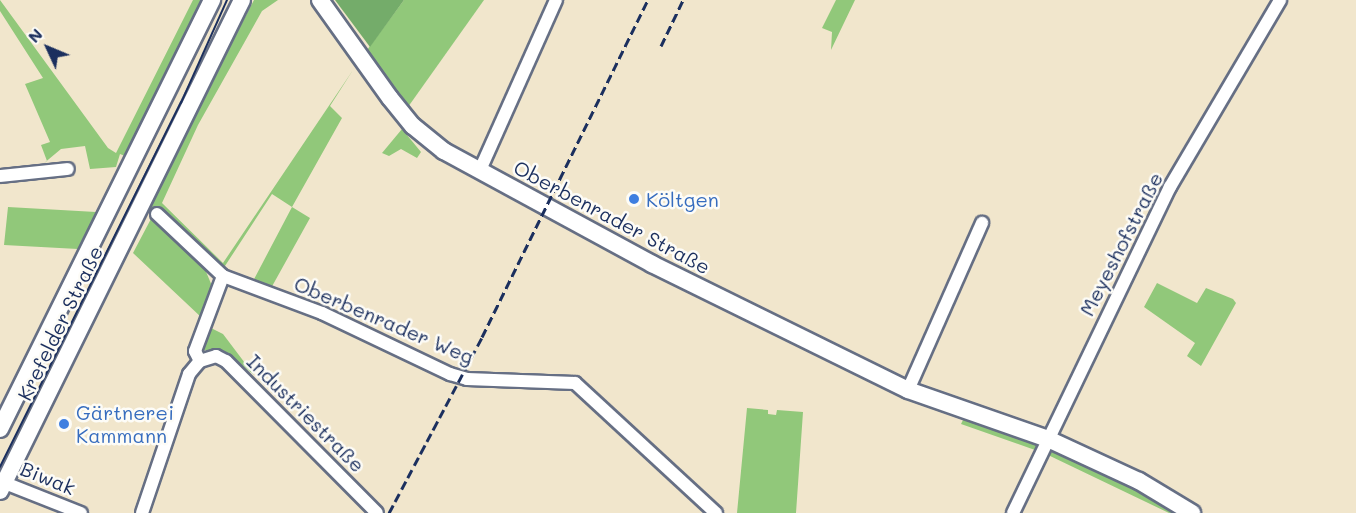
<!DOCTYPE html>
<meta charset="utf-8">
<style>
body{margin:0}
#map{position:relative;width:1356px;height:513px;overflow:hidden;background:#f1e6cc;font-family:Mali,sans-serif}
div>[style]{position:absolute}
.green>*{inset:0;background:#91c87a}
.forest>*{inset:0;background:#74ac6a}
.roads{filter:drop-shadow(2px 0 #666f84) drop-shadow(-2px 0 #666f84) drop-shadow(0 2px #666f84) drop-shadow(0 -2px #666f84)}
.street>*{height:12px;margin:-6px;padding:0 6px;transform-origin:6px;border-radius:6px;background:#fff}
.secondary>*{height:16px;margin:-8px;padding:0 8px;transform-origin:8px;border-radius:8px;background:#fff}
.tram>*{height:1.5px;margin:-0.75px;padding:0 0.75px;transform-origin:0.75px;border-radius:0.75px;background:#1b2f5e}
.rail>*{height:3px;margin-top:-1.5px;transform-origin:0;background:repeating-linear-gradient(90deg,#1b2f5e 0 9px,transparent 0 13.5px)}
.dots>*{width:16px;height:16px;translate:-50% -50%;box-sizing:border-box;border:3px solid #fdfcf7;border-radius:50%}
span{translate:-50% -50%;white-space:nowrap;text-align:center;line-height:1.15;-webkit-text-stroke:5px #fdfcf7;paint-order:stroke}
.shop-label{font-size:20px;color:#366cbe}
.left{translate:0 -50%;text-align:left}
.street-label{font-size:20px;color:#1b2f5e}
.north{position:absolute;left:18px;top:18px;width:60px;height:60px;-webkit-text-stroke:4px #fdfcf7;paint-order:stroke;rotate:314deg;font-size:16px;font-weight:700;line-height:24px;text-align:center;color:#1b2f5e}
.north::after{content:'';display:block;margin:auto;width:21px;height:27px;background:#1b2f5e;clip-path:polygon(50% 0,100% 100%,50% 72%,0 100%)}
</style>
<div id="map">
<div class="green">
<i style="clip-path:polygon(0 0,108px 148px,116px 153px,193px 0,207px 0,155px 105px,125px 156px,120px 154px,116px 167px,90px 169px,85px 146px,61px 149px,43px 164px,47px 161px,41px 145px,50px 142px,25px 84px,43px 78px,0 11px)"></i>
<i style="clip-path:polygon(254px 0,278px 0,262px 11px,198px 125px,162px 203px,223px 263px,353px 70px,330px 106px,342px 118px,292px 207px,310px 218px,270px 290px,252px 283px,292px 207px,272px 194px,223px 269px,202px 262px,212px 286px,202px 318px,133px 253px,153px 215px,146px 207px)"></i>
<i style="clip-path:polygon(404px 0,484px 0,408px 107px,367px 50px)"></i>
<i style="clip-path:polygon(836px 0,855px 0,831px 50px,832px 32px,822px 28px)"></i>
<i style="clip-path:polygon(402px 129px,421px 152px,417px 158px,401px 149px,389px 156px,382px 153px)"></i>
<i style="clip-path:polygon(8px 207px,96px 212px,97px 212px,78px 249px,4px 245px)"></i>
<i style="clip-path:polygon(1157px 283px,1197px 303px,1206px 288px,1233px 299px,1236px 303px,1201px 366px,1187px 356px,1195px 343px,1144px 307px)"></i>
<i style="clip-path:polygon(211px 328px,223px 334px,254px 375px,227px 353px,203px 350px)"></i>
<i style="clip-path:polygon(747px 408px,768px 410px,768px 414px,776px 415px,777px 410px,803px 412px,796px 513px,737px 513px)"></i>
<i style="clip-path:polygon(965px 416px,1030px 437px,1038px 445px,1038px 451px,1008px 513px,1035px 450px,961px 424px)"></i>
<i style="clip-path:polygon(1058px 449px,1123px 479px,1183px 513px,1169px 513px,1048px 455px,1018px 513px,1046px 455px)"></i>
</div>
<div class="forest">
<i style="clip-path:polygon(335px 0,404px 0,370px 47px)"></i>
</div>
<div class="roads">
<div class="street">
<i style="left:480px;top:170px;width:186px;rotate:-65.9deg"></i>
<i style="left:0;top:176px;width:68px;rotate:-5.9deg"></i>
<i style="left:157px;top:214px;width:91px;rotate:43.2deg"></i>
<i style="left:223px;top:276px;width:106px;rotate:20.5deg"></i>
<i style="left:322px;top:313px;width:142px;rotate:25.5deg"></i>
<i style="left:450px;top:374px;width:18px;rotate:16deg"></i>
<i style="left:467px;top:379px;width:108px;rotate:2.1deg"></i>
<i style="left:575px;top:383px;width:192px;rotate:42.7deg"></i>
<i style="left:200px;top:361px;width:11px;rotate:-117deg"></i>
<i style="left:195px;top:351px;width:80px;rotate:-69.5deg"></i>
<i style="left:908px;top:390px;width:183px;rotate:-66.1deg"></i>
<i style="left:0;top:481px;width:87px;rotate:21.6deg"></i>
<i style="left:142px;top:513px;width:147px;rotate:-71.3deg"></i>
<i style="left:189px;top:374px;width:17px;rotate:-50deg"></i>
<i style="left:200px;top:361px;width:17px;rotate:-17deg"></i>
<i style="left:216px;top:356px;width:11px;rotate:27deg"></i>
<i style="left:226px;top:361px;width:214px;rotate:45.2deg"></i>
<i style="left:1013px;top:513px;width:362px;rotate:-64.3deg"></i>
<i style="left:1170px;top:187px;width:217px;rotate:-59.5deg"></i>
</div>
<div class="secondary">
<i style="left:320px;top:0;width:120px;rotate:54.5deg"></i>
<i style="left:390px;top:98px;width:36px;rotate:51deg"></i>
<i style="left:413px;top:126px;width:40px;rotate:39deg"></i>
<i style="left:444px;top:151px;width:237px;rotate:28.5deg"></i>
<i style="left:652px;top:264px;width:285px;rotate:26.2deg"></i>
<i style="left:908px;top:390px;width:148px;rotate:19.3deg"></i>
<i style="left:1048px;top:439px;width:100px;rotate:24.8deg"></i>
<i style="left:1139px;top:481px;width:62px;rotate:31.1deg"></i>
<i style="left:0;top:429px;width:479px;rotate:-63.7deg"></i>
<i style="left:0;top:491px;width:547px;rotate:-63.76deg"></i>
</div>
</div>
<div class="tram">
<i style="left:0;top:467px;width:407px;rotate:-63.6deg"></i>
<i style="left:181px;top:103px;width:113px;rotate:-65.9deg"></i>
</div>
<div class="rail">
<i style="left:661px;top:46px;width:51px;rotate:-64.4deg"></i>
<i style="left:389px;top:513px;width:199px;rotate:-62.1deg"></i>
<i style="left:482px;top:337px;width:376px;rotate:-63.8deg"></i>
</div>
<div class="dots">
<i style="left:634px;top:199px;background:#3f7fe0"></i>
<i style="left:64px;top:424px;background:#3f7fe0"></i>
</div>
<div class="shop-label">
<span class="left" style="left:646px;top:199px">Költgen</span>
<span class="left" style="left:76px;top:424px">Gärtnerei<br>Kammann</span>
</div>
<div class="street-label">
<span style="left:612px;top:217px;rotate:28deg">Oberbenrader Straße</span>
<span style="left:1121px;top:244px;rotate:-63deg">Meyeshofstraße</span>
<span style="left:384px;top:320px;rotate:23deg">Oberbenrader Weg</span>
<span style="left:60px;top:323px;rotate:-64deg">Krefelder Straße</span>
<span style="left:306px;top:413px;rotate:45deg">Industriestraße</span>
<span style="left:48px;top:478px;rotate:22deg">Biwak</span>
</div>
<div class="north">N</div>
</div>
